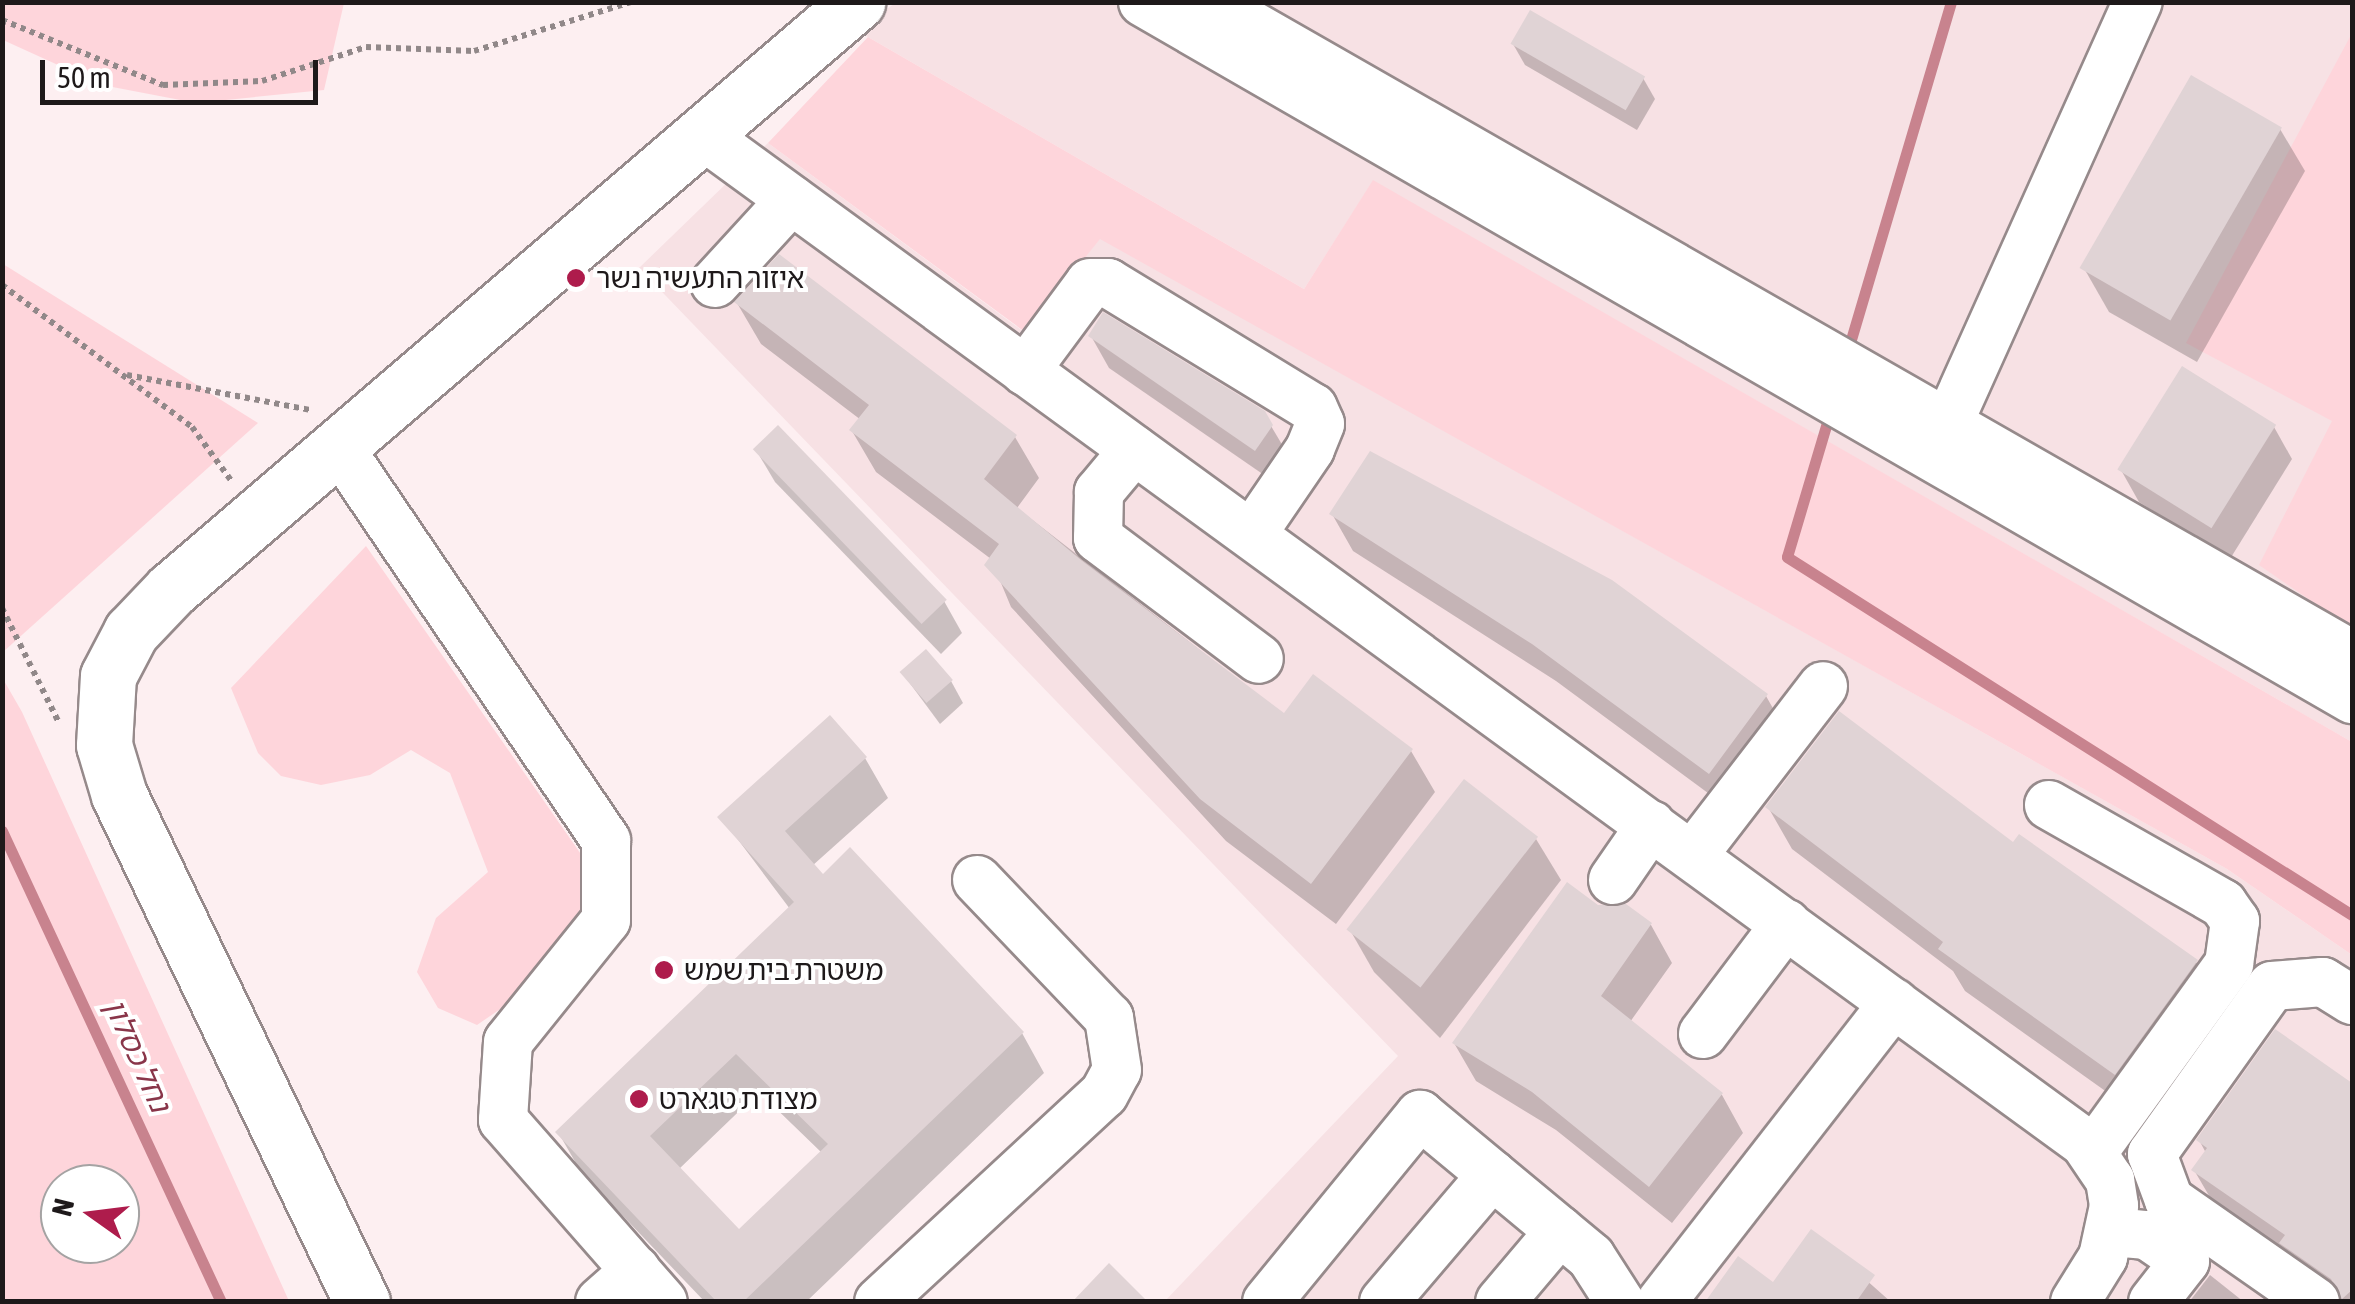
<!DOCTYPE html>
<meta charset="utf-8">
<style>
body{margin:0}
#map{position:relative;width:2355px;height:1304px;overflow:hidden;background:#fdeff1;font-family:"Asap Condensed","Noto Sans Hebrew",sans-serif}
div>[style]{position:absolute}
.built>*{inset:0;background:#f7e1e4}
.green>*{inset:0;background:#fed5db}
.shadow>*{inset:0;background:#0003}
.stream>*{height:11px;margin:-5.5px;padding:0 5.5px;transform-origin:5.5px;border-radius:5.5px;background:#c8838e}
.building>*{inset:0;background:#e0d3d5;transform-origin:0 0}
.path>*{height:6px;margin-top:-3px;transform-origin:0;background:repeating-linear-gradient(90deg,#918889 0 5px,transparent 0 10px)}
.roads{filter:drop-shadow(2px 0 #968a8b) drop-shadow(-2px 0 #968a8b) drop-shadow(0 2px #968a8b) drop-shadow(0 -2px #968a8b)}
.minor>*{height:48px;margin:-24px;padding:0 24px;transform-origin:24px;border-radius:24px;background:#fff}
.major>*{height:55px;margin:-27.5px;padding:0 27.5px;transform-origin:27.5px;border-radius:27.5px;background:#fff}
.dots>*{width:28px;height:28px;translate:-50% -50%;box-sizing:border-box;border:5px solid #fff;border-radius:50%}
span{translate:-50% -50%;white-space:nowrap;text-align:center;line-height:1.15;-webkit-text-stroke:8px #fff;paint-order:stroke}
.poi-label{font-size:28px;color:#1e191a}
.left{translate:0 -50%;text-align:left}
.water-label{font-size:30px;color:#893549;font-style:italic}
.frame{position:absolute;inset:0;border:5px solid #1e191a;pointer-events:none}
.north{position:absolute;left:40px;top:1164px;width:100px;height:100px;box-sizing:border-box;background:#fff;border:2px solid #a5a3a3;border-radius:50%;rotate:284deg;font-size:28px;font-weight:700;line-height:40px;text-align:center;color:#1e191a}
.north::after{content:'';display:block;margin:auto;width:35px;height:45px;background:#ae1c4c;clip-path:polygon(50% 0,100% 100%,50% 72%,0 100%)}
.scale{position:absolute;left:40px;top:60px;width:278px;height:45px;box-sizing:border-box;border:5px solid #1e191a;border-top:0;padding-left:12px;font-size:30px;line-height:35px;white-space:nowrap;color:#1e191a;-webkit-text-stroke:8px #fff;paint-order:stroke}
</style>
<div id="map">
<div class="built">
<i style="clip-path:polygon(897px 2px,2352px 3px,2352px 742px,1373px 181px,1304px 289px,856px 30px)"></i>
<i style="clip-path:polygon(768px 143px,1024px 332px,1100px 238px,2227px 869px,2352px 955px,2352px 1301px,1165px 1301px,1398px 1056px,639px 268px)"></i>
</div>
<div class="green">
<i style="clip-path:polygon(3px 2px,344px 2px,344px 3px,324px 90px,196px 103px,102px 85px,3px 40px)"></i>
<i style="clip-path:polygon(2352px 33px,2352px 629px,2259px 565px,2332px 421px,2186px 343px)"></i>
<i style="clip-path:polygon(868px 37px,1304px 289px,1373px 180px,2352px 742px,2352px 955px,2227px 869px,1100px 239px,1025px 332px,768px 143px)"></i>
<i style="clip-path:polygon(3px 264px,258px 423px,3px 652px)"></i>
<i style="clip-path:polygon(366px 546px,585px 860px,588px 906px,512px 1001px,477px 1025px,438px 1008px,417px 972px,436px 918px,488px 872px,450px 773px,411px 750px,370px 775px,321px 785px,281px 776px,258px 753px,231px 688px)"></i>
<i style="clip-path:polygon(evenodd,3px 679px,22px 712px,289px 1301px,3px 1301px,3px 679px,120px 1184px,120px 1244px,60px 1244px,60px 1184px,120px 1184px)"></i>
</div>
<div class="shadow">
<i style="clip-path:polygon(1513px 44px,1643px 78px,1655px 99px,1637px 130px,1525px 65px)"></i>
<i style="clip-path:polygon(2280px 129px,2305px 171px,2197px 362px,2109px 312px,2085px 270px)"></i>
<i style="clip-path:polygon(737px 303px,1015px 437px,1039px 478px,1017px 508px,1285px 716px,1411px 751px,1435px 792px,1336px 924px,1226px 841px,1011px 607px,991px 559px,876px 472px,852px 431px,861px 420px,761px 344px)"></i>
<i style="clip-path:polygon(1091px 336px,1271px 426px,1290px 458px,1274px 482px,1109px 368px)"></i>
<i style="clip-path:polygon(2274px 427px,2292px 459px,2230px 559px,2139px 502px,2121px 470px)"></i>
<i style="clip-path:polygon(756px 450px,944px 601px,962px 633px,941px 654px,775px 482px)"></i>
<i style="clip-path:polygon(1332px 514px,1766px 696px,1787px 733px,1731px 810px,1556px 681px,1353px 551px)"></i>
<i style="clip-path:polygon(903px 674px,951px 681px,963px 703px,940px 724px)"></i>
<i style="clip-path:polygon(evenodd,865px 758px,888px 798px,812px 866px,1022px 1033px,1044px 1073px,806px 1302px,705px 1302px,581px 1172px,558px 1132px,790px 909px,721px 817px,865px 758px,759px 1092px,822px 1153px,739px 1233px,678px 1170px,759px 1092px)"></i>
<i style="clip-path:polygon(1768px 807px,2014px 846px,2196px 962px,2220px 1004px,2139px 1115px,1965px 991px,1953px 971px,1792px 849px)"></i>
<i style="clip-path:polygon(1536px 839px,1561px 880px,1440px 1038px,1374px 972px,1350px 930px)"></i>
<i style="clip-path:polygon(1597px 907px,1651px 925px,1672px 963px,1630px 1022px,1722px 1095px,1743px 1133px,1672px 1223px,1556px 1130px,1476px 1081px,1454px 1043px)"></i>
<i style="clip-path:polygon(2276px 1033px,2352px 1086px,2352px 1302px,2329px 1302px,2218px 1211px,2194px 1170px,2206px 1153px,2199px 1140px)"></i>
<i style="clip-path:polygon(1812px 1232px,1891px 1302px,1708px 1302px,1773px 1285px)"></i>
<i style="clip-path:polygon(2210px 1275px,2244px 1302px,2189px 1302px)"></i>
</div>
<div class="stream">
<i style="left:1847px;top:353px;width:366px;rotate:-73.5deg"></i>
<i style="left:1831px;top:409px;width:154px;rotate:106.6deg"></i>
<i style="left:1787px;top:557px;width:669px;rotate:32.36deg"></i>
<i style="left:2px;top:831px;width:519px;rotate:65.06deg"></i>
</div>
<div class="building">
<i style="left:1530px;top:10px;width:133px;height:39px;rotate:30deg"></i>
<i style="left:2191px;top:75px;width:105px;height:223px;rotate:30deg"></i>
<i style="clip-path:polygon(779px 254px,1017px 435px,984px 479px,1081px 560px,1284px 713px,1313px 674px,1413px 749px,1311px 884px,1200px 799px,984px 565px,999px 544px,849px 430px,869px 405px,734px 302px)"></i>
<i style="clip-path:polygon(1103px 312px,1265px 411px,1273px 425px,1255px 451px,1088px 336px)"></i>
<i style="left:2182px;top:366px;width:111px;height:122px;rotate:32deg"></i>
<i style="left:778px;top:425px;width:243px;height:35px;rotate:46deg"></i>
<i style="clip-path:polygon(1370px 451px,1612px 580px,1768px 694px,1709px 774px,1532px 644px,1329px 514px)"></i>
<i style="left:926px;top:649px;width:41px;height:35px;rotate:49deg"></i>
<i style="clip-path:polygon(1839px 711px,2013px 842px,2019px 834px,2198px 960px,2115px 1075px,1938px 949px,1943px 942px,1765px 807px)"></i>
<i style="clip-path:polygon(evenodd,830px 715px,867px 757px,785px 831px,823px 874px,850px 847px,1024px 1032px,743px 1302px,717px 1302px,555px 1132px,794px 902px,717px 817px,830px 715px,736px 1054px,828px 1144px,739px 1229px,650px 1136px,736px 1054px)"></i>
<i style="left:1464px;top:779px;width:94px;height:191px;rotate:38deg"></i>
<i style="clip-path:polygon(1567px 882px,1598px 905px,1626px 904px,1652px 923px,1601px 996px,1723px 1093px,1649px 1187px,1532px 1092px,1452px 1043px)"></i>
<i style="clip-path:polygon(2275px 1029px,2352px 1083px,2352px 1290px,2342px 1299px,2331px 1279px,2279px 1243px,2285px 1235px,2191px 1170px,2207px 1148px,2196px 1140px)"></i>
<i style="clip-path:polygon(1811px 1229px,1875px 1275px,1856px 1302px,1705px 1302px,1738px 1256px,1773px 1282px)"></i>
<i style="clip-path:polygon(1109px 1263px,1148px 1302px,1072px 1302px)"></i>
</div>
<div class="path">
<i style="left:2px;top:20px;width:174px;rotate:22deg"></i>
<i style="left:163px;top:85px;width:99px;rotate:-2.3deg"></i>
<i style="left:262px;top:81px;width:109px;rotate:-18.1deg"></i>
<i style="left:366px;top:47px;width:108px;rotate:2.1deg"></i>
<i style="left:474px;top:51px;width:164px;rotate:-17.3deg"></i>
<i style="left:2px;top:285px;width:237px;rotate:36.8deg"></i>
<i style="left:192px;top:427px;width:69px;rotate:53.8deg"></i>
<i style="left:127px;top:375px;width:186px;rotate:10.8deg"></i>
<i style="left:2px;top:608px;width:126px;rotate:63.6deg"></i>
</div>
<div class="roads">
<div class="minor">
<i style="left:1143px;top:2px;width:1396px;rotate:29.96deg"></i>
<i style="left:1211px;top:2px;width:1315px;rotate:29.78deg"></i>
<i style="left:704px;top:136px;width:1709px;rotate:36.1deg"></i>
<i style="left:2085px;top:1143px;width:45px;rotate:56deg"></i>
<i style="left:2110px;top:1180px;width:26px;rotate:81deg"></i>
<i style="left:2114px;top:1206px;width:52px;rotate:102.2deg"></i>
<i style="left:2103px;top:1257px;width:53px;rotate:121.9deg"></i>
<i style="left:715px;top:283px;width:113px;rotate:-47.5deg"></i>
<i style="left:1025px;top:371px;width:109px;rotate:-53.5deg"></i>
<i style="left:1090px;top:283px;width:18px"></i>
<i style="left:1108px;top:283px;width:240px;rotate:31.4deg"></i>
<i style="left:1313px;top:408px;width:17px;rotate:66deg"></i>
<i style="left:1320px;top:424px;width:27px;rotate:112deg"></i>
<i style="left:1310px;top:449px;width:103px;rotate:124.3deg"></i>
<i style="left:338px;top:446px;width:477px;rotate:55.8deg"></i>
<i style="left:606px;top:841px;width:79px;rotate:90deg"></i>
<i style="left:606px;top:920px;width:156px;rotate:128.8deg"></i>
<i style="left:508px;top:1042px;width:78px;rotate:93.7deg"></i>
<i style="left:503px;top:1120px;width:242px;rotate:48.7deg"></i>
<i style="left:1134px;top:450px;width:55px;rotate:129.8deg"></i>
<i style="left:1099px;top:492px;width:46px;rotate:91.2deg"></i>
<i style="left:1098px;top:538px;width:201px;rotate:36.9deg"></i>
<i style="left:1934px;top:455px;width:497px;rotate:-65.8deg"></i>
<i style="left:2049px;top:805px;width:200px;rotate:29.6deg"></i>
<i style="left:2223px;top:904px;width:21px;rotate:55deg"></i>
<i style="left:2235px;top:921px;width:43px;rotate:97.9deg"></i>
<i style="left:2229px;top:964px;width:232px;rotate:125.9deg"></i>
<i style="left:1693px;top:855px;width:213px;rotate:-52.4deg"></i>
<i style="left:1613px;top:880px;width:67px;rotate:-55.4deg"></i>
<i style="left:1703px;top:1034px;width:138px;rotate:-53deg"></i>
<i style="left:2112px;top:1232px;width:35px;rotate:5deg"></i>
<i style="left:2147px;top:1235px;width:46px;rotate:34.4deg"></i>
<i style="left:2185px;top:1261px;width:52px;rotate:128deg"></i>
<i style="left:600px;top:1302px;width:48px;rotate:-41.6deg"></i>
<i style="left:879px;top:1302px;width:306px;rotate:-42.8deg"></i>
<i style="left:1104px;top:1094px;width:27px;rotate:-62deg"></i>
<i style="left:1117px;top:1070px;width:53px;rotate:-98.7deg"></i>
<i style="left:1109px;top:1018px;width:191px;rotate:-133.7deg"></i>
<i style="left:1267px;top:1302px;width:242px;rotate:-50.7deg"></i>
<i style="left:1420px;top:1115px;width:222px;rotate:39.7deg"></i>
<i style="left:1591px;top:1257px;width:54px;rotate:57.2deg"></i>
<i style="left:1384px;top:1302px;width:167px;rotate:-49.6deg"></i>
<i style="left:1500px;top:1302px;width:93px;rotate:-49.8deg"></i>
<i style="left:1661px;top:1302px;width:379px;rotate:-52.1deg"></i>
<i style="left:2315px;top:1302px;width:178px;rotate:-145.1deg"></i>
<i style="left:2169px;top:1200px;width:49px;rotate:-110.3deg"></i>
<i style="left:2152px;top:1154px;width:206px;rotate:-54.5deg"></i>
<i style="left:2272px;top:986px;width:51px;rotate:-4.5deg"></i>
<i style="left:2323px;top:982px;width:34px;rotate:32deg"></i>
</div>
<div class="major">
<i style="left:362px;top:1302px;width:562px;rotate:-115.61deg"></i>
<i style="left:119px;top:795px;width:52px;rotate:-106.7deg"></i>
<i style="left:104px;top:745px;width:69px;rotate:-86.7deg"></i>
<i style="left:108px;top:676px;width:50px;rotate:-62.4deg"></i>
<i style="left:131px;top:632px;width:58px;rotate:-46.4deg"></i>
<i style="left:171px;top:590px;width:904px;rotate:-40.6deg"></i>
</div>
</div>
<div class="dots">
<i style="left:576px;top:278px;background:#ae1c4c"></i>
<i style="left:664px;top:970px;background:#ae1c4c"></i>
<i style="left:639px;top:1099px;background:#ae1c4c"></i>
</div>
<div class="poi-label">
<span class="left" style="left:596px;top:278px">איזור התעשיה נשר</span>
<span class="left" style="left:684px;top:970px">משטרת בית שמש</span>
<span class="left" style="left:659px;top:1099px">מצודת טגארט</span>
</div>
<div class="water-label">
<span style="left:138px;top:1055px;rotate:66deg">נחל כסלון</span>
</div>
<div class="frame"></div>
<div class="north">N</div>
<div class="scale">50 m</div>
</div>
